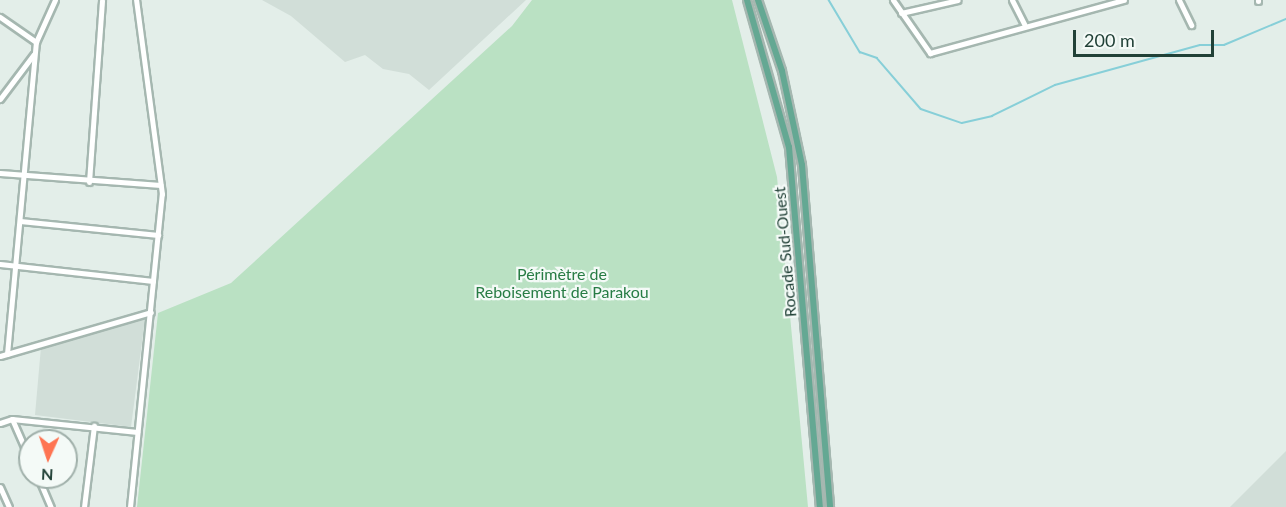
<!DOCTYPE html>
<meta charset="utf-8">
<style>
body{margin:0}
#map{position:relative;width:1286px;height:507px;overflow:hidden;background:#e3eee9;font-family:Lato,sans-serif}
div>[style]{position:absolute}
.built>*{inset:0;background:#d1ded8}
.green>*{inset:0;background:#bae1c3}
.stream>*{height:1.5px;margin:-0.75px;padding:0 0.75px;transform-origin:0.75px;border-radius:0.75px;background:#87cfd8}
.roads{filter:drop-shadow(2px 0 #a5b7b0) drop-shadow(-2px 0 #a5b7b0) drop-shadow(0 2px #a5b7b0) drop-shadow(0 -2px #a5b7b0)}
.minor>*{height:5px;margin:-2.5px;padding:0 2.5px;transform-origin:2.5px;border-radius:2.5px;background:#fff}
.major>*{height:6px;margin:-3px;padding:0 3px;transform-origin:3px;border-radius:3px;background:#64a893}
span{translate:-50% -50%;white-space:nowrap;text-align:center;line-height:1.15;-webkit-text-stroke:4.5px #f4faf7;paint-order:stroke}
.street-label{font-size:16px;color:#214137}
.park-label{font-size:16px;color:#277c44}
.north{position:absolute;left:18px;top:429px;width:60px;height:60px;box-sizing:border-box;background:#f4faf7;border:2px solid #a0b0aa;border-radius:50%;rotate:183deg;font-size:16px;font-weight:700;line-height:24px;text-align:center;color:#214137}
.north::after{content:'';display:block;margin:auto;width:21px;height:27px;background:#fe7452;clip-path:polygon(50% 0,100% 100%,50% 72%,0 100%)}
.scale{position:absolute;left:1073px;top:30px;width:141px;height:27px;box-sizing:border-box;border:3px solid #214137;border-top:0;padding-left:8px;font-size:18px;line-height:21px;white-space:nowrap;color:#214137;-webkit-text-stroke:4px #f4faf7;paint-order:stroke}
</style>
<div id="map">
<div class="built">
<i style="clip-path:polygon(262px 0,526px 0,429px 90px,409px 74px,383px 69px,365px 55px,345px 62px,291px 16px)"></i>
<i style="clip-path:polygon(145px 319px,131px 427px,35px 415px,41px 347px)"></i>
<i style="clip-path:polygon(1286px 451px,1286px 507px,1230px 507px)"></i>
</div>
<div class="green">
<i style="clip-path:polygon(532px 0,732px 0,777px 177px,808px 507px,137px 507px,158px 313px,231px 283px,512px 26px)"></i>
</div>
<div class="stream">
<i style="left:829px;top:0;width:61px;rotate:59.2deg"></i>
<i style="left:860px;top:52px;width:18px;rotate:19deg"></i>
<i style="left:877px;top:58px;width:67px;rotate:49.2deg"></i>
<i style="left:921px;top:109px;width:43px;rotate:18.9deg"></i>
<i style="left:962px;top:123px;width:31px;rotate:-13deg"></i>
<i style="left:992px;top:116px;width:70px;rotate:-26.2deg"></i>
<i style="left:1055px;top:85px;width:150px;rotate:-15.4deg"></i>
<i style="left:1200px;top:45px;width:24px"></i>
<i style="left:1224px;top:45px;width:67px;rotate:-22.8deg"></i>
</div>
<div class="roads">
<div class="minor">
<i style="left:893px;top:0;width:65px;rotate:55.1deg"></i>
<i style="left:930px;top:53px;width:201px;rotate:-15.3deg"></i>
<i style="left:1012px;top:0;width:27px;rotate:63deg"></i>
<i style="left:1179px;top:0;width:28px;rotate:64deg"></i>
<i style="left:1258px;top:0;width:1px;rotate:90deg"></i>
<i style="left:901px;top:13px;width:58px;rotate:-12.8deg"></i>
<i style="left:0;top:17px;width:44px;rotate:34.8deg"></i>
<i style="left:0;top:99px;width:56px;rotate:-52.9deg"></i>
<i style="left:0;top:173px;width:161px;rotate:4.3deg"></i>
<i style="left:89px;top:182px;width:182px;rotate:-85.9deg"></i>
<i style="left:20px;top:221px;width:139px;rotate:5.8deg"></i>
<i style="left:0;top:264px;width:154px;rotate:6.3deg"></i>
<i style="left:7px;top:354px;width:313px;rotate:-84.7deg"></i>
<i style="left:36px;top:42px;width:46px;rotate:-65.7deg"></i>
<i style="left:0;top:356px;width:157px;rotate:-16.2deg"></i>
<i style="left:12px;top:419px;width:45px;rotate:66.3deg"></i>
<i style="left:0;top:423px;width:13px;rotate:-18deg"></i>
<i style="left:12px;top:419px;width:126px;rotate:5.9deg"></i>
<i style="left:38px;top:477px;width:33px;rotate:67deg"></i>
<i style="left:0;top:487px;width:22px;rotate:66deg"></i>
<i style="left:84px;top:507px;width:82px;rotate:-83deg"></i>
<i style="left:130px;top:507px;width:315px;rotate:-84.2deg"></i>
<i style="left:162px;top:194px;width:196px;rotate:-97.6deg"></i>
</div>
<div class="major">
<i style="left:747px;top:0;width:153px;rotate:74.1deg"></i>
<i style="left:789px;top:147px;width:361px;rotate:85.1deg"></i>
<i style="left:758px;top:0;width:75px;rotate:71.3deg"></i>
<i style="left:782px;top:71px;width:96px;rotate:78deg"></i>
<i style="left:802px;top:165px;width:343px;rotate:85.3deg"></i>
</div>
</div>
<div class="street-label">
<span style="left:785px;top:252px;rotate:-95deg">Rocade Sud-Ouest</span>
</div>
<div class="park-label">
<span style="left:562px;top:283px">Périmètre de<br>Reboisement de Parakou</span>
</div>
<div class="north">N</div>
<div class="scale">200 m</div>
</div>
